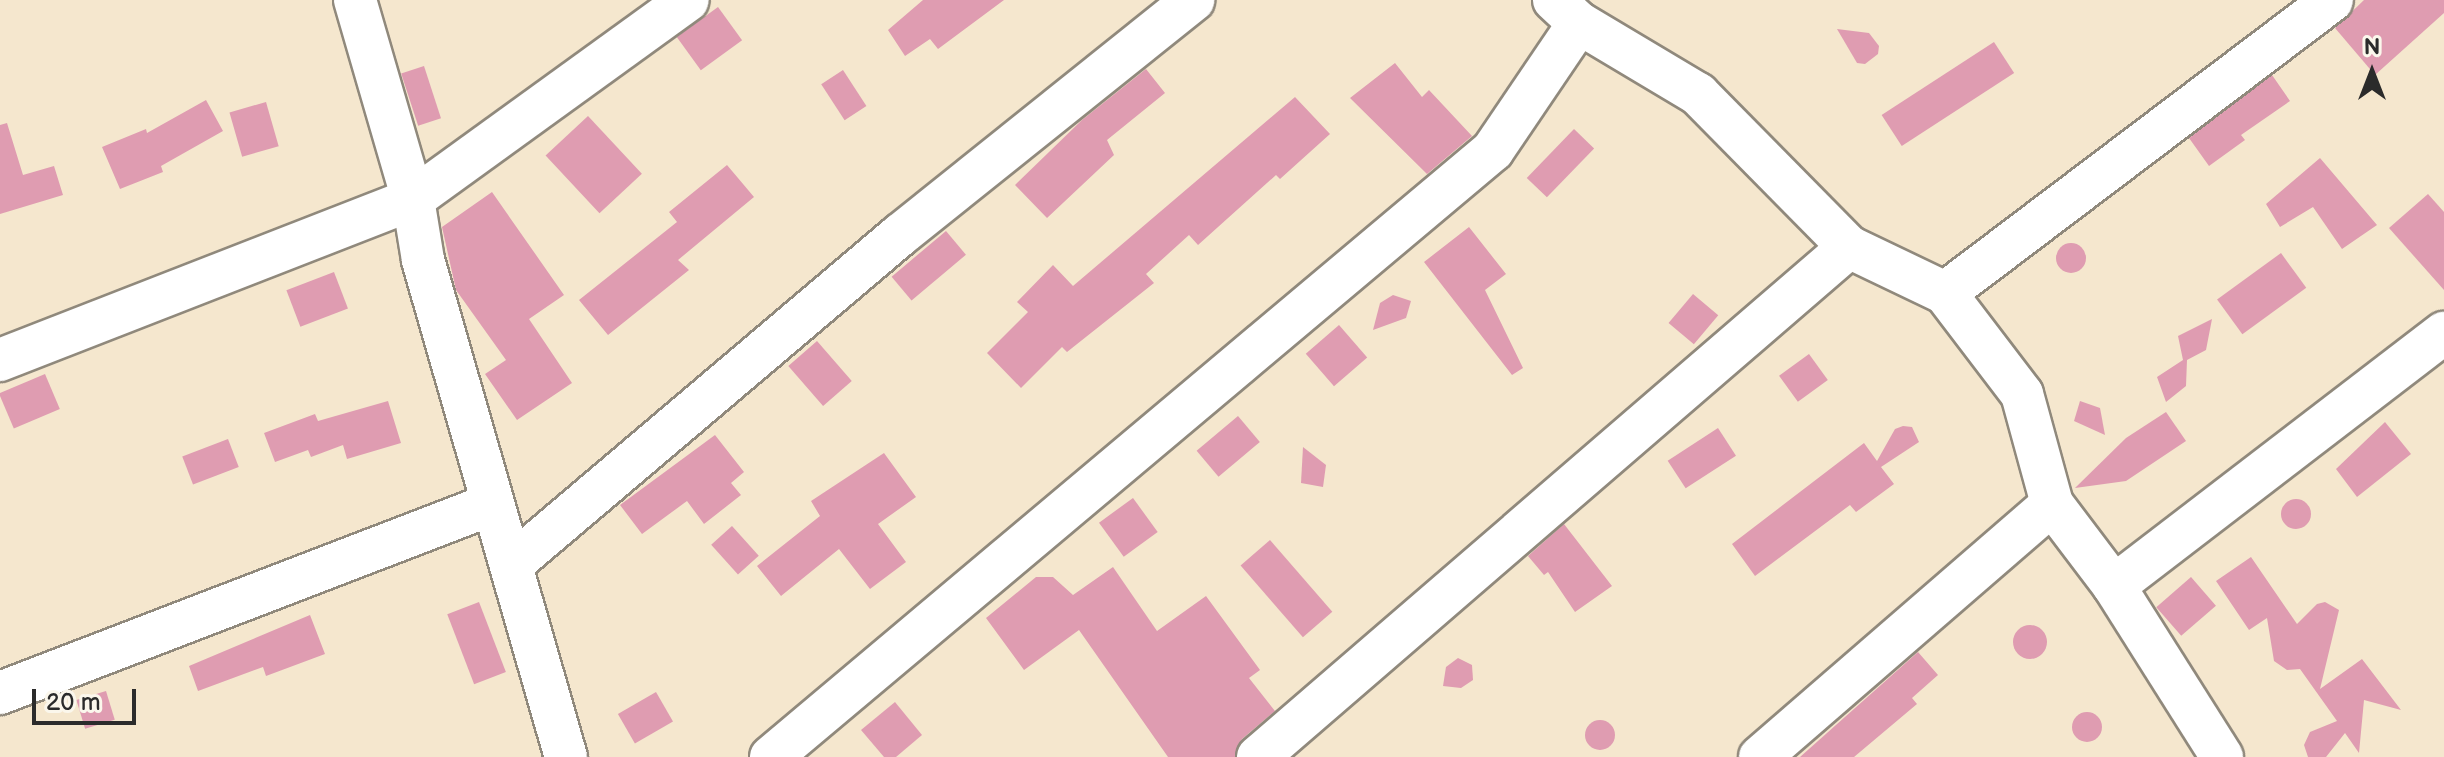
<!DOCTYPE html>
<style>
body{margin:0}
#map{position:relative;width:2444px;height:757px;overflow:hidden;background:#f5e7ce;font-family:"Balsamiq Sans",sans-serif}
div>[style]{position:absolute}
.building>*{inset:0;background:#df9cb1;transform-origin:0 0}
.round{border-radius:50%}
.roads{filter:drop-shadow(2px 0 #90897c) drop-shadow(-2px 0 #90897c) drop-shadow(0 2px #90897c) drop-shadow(0 -2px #90897c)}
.street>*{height:42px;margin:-21px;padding:0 21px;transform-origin:21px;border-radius:21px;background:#fff}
span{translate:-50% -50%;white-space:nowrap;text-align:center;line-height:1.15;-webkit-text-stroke:6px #fbf7ec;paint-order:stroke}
.north{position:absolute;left:2332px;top:32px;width:80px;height:80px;-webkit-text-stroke:6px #fbf7ec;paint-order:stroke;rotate:0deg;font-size:22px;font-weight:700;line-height:32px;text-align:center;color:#2b2b2b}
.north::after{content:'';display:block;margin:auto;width:28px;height:36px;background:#2b2b2b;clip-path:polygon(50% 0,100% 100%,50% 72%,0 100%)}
.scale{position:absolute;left:32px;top:689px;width:104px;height:36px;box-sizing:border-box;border:4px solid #2b2b2b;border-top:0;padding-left:10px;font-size:24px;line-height:28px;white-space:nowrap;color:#2b2b2b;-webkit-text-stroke:6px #fbf7ec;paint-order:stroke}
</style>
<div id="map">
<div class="building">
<i style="clip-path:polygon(923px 0,1004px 0,938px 49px,930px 39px,905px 56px,888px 30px)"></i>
<i style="clip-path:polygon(2364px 0,2444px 0,2444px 13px,2375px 75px,2335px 28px)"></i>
<i style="left:718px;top:7px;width:41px;height:51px;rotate:54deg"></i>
<i style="clip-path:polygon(1837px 29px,1869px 33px,1879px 46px,1878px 54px,1865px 64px,1857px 63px)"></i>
<i style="left:1994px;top:42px;width:37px;height:134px;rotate:57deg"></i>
<i style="clip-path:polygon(1395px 63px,1422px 97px,1429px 90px,1472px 136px,1427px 174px,1350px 98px)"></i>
<i style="left:424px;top:66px;width:55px;height:24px;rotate:72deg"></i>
<i style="clip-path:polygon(1146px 69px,1165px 93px,1107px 140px,1114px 155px,1047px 218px,1015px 185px,1082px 120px)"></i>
<i style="left:843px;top:70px;width:43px;height:26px;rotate:57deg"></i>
<i style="clip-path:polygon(2272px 75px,2290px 101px,2241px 135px,2245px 140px,2209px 166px,2189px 138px)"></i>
<i style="clip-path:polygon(1295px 97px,1330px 134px,1280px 179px,1276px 175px,1198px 245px,1189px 235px,1146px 274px,1154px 283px,1067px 352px,1062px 347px,1021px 388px,987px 353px,1028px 312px,1017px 302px,1053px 265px,1073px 286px)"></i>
<i style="clip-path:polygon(206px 100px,223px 131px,161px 166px,163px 172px,120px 189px,102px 147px,146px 129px,147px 133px)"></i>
<i style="left:266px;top:102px;width:46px;height:38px;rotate:74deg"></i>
<i style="left:588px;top:116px;width:79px;height:58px;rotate:47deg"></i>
<i style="clip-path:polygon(7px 123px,23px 175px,54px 166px,63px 195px,0 214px,0 125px)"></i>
<i style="left:1574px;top:129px;width:28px;height:68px;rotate:44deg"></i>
<i style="clip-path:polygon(2320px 158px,2377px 225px,2342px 249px,2313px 207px,2280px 227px,2266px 204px)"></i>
<i style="clip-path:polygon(727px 165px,754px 197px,678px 260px,689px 270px,608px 335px,579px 300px,677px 222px,669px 212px)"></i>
<i style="clip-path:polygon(492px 192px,564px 295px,529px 319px,572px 383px,517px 420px,485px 374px,506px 360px,456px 290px,442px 227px)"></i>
<i style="clip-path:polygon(2428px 194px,2444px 212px,2444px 290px,2389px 228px)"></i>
<i style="clip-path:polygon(1469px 227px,1506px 274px,1485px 290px,1523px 368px,1512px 375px,1424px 262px)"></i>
<i style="left:946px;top:231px;width:31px;height:71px;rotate:50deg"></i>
<i class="round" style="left:2056px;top:243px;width:30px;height:30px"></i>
<i style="left:2281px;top:253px;width:43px;height:79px;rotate:54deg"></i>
<i style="left:334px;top:272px;width:39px;height:51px;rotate:69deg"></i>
<i style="left:1693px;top:294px;width:33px;height:38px;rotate:40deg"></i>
<i style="clip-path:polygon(1393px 295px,1411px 301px,1406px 318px,1373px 330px,1380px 303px)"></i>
<i style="clip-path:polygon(2212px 319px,2206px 350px,2187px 360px,2186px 386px,2166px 402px,2157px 377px,2183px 360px,2178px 336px)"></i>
<i style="left:1339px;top:325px;width:43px;height:44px;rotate:49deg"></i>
<i style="left:817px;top:341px;width:53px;height:38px;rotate:49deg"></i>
<i style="left:1809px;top:354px;width:32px;height:37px;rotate:54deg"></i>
<i style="left:45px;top:374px;width:38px;height:50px;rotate:67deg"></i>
<i style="clip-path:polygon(388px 401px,401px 443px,347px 459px,343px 445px,311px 457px,308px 450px,275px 462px,264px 433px,315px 414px,318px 421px)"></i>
<i style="clip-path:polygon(2080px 401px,2100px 408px,2105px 435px,2074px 421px)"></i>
<i style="clip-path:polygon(2166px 412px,2186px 441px,2126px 481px,2075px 488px,2126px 438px)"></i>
<i style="left:1238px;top:416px;width:34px;height:54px;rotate:50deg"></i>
<i style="clip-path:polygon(2385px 422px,2411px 454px,2357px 497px,2336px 469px)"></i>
<i style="clip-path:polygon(1903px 426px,1912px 427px,1919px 442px,1881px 467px,1894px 484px,1856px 512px,1850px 505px,1755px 576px,1732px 544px,1864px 443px,1877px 461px,1895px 429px)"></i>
<i style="left:1718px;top:428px;width:33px;height:60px;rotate:57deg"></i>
<i style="clip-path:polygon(715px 435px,744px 472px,731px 483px,741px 495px,704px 524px,687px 501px,642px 534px,620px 505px)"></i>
<i style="left:228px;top:439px;width:30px;height:49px;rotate:69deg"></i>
<i style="clip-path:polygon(1303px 447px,1326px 465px,1323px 487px,1301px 483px)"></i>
<i style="clip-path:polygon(884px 453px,916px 497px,878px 524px,906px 562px,870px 589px,839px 549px,781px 596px,757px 566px,820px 516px,811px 501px)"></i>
<i style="left:1133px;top:498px;width:42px;height:42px;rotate:54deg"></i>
<i class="round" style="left:2281px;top:499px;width:30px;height:30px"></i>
<i style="clip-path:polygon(1564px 524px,1612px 586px,1575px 612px,1548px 572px,1544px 575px,1528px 556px)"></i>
<i style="left:732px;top:526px;width:40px;height:28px;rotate:48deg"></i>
<i style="left:1270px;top:540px;width:95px;height:39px;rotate:49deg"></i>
<i style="clip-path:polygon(2251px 557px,2297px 624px,2317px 604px,2325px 602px,2339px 610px,2320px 689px,2362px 659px,2401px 710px,2364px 700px,2359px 753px,2345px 733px,2326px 757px,2308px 757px,2304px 745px,2310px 732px,2337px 721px,2300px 669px,2287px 670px,2274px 661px,2267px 618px,2249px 630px,2216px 581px)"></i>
<i style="clip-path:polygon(1113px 567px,1157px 631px,1206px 596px,1260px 670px,1249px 678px,1275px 711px,1242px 739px,1235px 757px,1168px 757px,1079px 630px,1024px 670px,986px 618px,1036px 577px,1053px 577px,1073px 595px)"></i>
<i style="left:2191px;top:577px;width:38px;height:46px;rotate:49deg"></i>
<i style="left:479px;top:602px;width:75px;height:34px;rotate:69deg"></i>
<i style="clip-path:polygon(310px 615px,325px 654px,266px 676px,263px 667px,198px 691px,189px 666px)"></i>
<i class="round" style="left:2013px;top:625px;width:34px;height:34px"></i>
<i style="clip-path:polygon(1918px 652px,1938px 675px,1912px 698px,1917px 704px,1854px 757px,1800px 757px)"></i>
<i style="clip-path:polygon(1458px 658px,1472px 665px,1473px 680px,1461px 688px,1443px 686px,1446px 667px)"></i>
<i style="left:106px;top:691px;width:30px;height:31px;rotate:73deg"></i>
<i style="left:656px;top:692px;width:34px;height:44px;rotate:60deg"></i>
<i style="clip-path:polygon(895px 702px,922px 735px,896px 757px,884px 757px,861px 730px)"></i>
<i class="round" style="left:2072px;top:712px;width:30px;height:30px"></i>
<i class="round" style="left:1585px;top:720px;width:30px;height:30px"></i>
</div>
<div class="roads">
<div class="street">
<i style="left:355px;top:0;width:207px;rotate:73.8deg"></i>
<i style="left:413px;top:199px;width:62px;rotate:80.7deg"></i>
<i style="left:423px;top:260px;width:517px;rotate:73.95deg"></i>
<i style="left:1554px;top:0;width:34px;rotate:43deg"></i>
<i style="left:1579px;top:23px;width:139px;rotate:30.8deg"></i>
<i style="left:1698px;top:94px;width:215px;rotate:45.4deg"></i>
<i style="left:1849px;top:247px;width:106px;rotate:25.6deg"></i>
<i style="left:1945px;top:293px;width:127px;rotate:52.7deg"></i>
<i style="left:2022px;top:394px;width:114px;rotate:74.7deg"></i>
<i style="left:2052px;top:504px;width:103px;rotate:52.9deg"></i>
<i style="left:2114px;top:586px;width:202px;rotate:57.7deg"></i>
<i style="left:1945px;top:293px;width:485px;rotate:-37.1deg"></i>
<i style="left:0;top:360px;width:443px;rotate:-21.3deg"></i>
<i style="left:413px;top:199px;width:339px;rotate:-35.9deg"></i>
<i style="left:512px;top:564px;width:509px;rotate:-40.3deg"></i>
<i style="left:900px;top:235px;width:376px;rotate:-38.7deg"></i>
<i style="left:2114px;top:586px;width:416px;rotate:-37.5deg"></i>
<i style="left:0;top:693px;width:527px;rotate:-21.01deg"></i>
<i style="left:771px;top:757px;width:943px;rotate:-40.05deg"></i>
<i style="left:1493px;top:150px;width:153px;rotate:-55.9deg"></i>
<i style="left:1258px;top:757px;width:781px;rotate:-40.79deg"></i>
<i style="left:1760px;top:757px;width:386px;rotate:-40.9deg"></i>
</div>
</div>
<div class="north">N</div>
<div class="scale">20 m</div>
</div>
